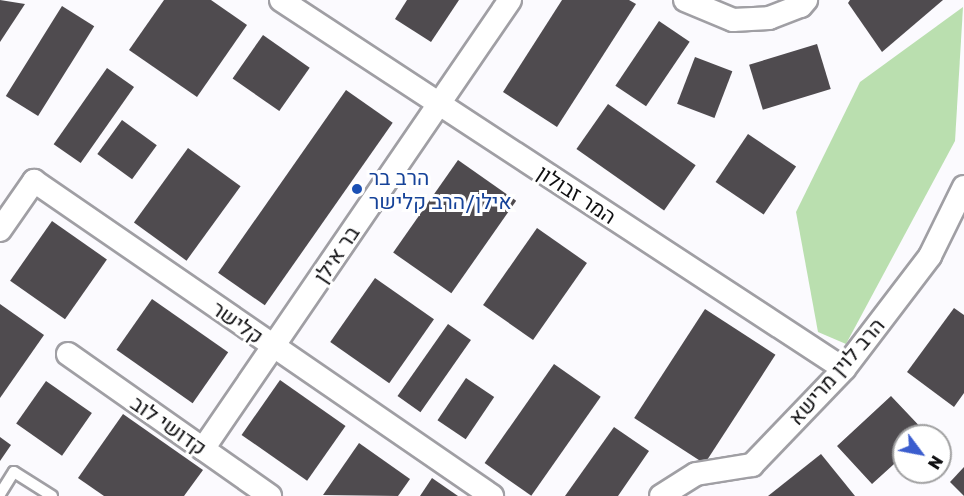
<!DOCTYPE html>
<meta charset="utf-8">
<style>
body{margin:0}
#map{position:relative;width:964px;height:496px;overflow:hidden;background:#fbfafe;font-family:"Golos Text",Heebo,sans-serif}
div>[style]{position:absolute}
.green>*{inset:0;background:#badfaf}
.building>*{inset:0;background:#4f4b4f;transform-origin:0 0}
.roads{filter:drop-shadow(2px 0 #a09fa4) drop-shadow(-2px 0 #a09fa4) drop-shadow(0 2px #a09fa4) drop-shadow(0 -2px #a09fa4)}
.lane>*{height:10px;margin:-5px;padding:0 5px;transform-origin:5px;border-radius:5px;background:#fff}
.street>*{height:22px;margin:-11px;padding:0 11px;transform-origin:11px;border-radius:11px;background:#fff}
.dots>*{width:16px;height:16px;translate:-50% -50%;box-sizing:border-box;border:3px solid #fff;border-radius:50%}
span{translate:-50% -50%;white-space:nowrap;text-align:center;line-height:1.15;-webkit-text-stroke:6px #fff;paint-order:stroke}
.transit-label{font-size:21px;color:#164399}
.left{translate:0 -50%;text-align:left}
.street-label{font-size:21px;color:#0f0f11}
.north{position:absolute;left:892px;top:424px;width:60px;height:60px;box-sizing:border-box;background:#fff;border:2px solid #9f9fa0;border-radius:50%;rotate:122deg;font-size:16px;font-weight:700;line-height:24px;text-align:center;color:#0f0f11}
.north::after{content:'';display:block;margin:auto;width:21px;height:27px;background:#3b5dce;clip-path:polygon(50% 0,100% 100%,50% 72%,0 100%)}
</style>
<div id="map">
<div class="green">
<i style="clip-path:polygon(963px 7px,955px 141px,846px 344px,818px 332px,796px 212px,860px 82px)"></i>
</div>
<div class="building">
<i style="clip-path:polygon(0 0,25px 4px,0 42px)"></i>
<i style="clip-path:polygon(164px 0,211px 0,247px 25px,197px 97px,129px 50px)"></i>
<i style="clip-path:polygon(407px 0,459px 0,431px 42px,395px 19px)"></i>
<i style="clip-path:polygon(562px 0,629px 0,636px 4px,557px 127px,503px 92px)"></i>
<i style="clip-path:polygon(850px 0,943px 0,882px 52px,848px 3px)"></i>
<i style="left:62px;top:6px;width:38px;height:106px;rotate:32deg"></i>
<i style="left:659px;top:21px;width:37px;height:78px;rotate:34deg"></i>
<i style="left:263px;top:35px;width:57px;height:53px;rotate:35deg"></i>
<i style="left:817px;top:44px;width:47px;height:71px;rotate:73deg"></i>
<i style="left:695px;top:57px;width:40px;height:50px;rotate:21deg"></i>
<i style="left:107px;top:68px;width:33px;height:93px;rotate:35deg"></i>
<i style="left:346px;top:90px;width:57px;height:223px;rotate:35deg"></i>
<i style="left:608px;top:104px;width:107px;height:55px;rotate:35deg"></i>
<i style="left:122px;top:120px;width:43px;height:42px;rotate:36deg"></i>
<i style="left:748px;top:134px;width:58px;height:58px;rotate:34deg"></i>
<i style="left:188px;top:148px;width:65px;height:92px;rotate:36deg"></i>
<i style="left:458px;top:160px;width:71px;height:113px;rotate:35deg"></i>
<i style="left:52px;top:221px;width:67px;height:73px;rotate:35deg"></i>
<i style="left:537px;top:228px;width:61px;height:94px;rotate:35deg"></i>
<i style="left:375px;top:278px;width:72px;height:78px;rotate:35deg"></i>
<i style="left:152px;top:299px;width:93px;height:62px;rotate:35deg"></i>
<i style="clip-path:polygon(0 304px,44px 335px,0 398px)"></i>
<i style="clip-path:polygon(954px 308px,964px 315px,964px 393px,954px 407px,907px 372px)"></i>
<i style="left:705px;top:309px;width:84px;height:130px;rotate:33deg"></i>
<i style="left:448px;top:324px;width:28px;height:88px;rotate:35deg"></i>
<i style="left:554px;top:364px;width:57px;height:121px;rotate:35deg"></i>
<i style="left:466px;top:378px;width:34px;height:51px;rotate:34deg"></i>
<i style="left:280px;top:380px;width:80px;height:67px;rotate:35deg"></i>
<i style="left:46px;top:381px;width:56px;height:52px;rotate:35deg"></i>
<i style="clip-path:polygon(891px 396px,927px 434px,904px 436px,904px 455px,872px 484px,837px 446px)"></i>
<i style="clip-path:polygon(123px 414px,203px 470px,184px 496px,104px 496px,78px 478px)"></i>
<i style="clip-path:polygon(614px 427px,649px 451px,618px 496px,565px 496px)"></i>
<i style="clip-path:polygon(0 437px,11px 445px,0 461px)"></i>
<i style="clip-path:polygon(359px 443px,410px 479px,398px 496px,323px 495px)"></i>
<i style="clip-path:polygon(821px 454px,855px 496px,768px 496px)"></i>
<i style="clip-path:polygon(964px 467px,964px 496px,950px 482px)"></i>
<i style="clip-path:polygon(432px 478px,458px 496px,420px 496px)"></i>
</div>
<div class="roads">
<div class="lane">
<i style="left:0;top:494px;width:26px;rotate:-58deg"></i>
<i style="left:14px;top:472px;width:45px;rotate:32.3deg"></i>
</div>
<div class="street">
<i style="left:281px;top:0;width:673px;rotate:33.24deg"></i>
<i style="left:685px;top:0;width:52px;rotate:22.6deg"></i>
<i style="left:733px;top:20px;width:36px;rotate:-3deg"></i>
<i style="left:769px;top:18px;width:34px;rotate:-21deg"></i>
<i style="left:801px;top:6px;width:8px;rotate:-50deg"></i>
<i style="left:0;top:230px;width:60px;rotate:-55.2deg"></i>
<i style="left:34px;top:181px;width:556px;rotate:34.52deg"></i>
<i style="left:68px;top:354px;width:247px;rotate:35.1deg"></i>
<i style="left:203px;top:449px;width:544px;rotate:-55.64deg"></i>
<i style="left:661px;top:496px;width:41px;rotate:-32.2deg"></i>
<i style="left:696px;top:474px;width:57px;rotate:-9.1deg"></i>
<i style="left:752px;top:465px;width:133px;rotate:-46.2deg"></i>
<i style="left:844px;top:369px;width:142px;rotate:-52.7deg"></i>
<i style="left:930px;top:256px;width:77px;rotate:-63.8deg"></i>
</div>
</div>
<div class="dots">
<i style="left:357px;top:189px;background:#1a4fb4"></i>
</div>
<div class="transit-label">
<span class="left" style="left:369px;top:189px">הרב בר<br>אילן/הרב קלישר</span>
</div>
<div class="street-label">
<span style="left:577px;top:194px;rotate:33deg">המר זבולון</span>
<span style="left:336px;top:254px;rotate:-56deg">בר אילן</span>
<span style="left:238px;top:322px;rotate:35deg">קלישר</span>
<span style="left:836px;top:371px;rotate:-49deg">הרב לוין מרישא</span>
<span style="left:169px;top:425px;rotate:35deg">קדושי לוב</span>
</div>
<div class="north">N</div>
</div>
